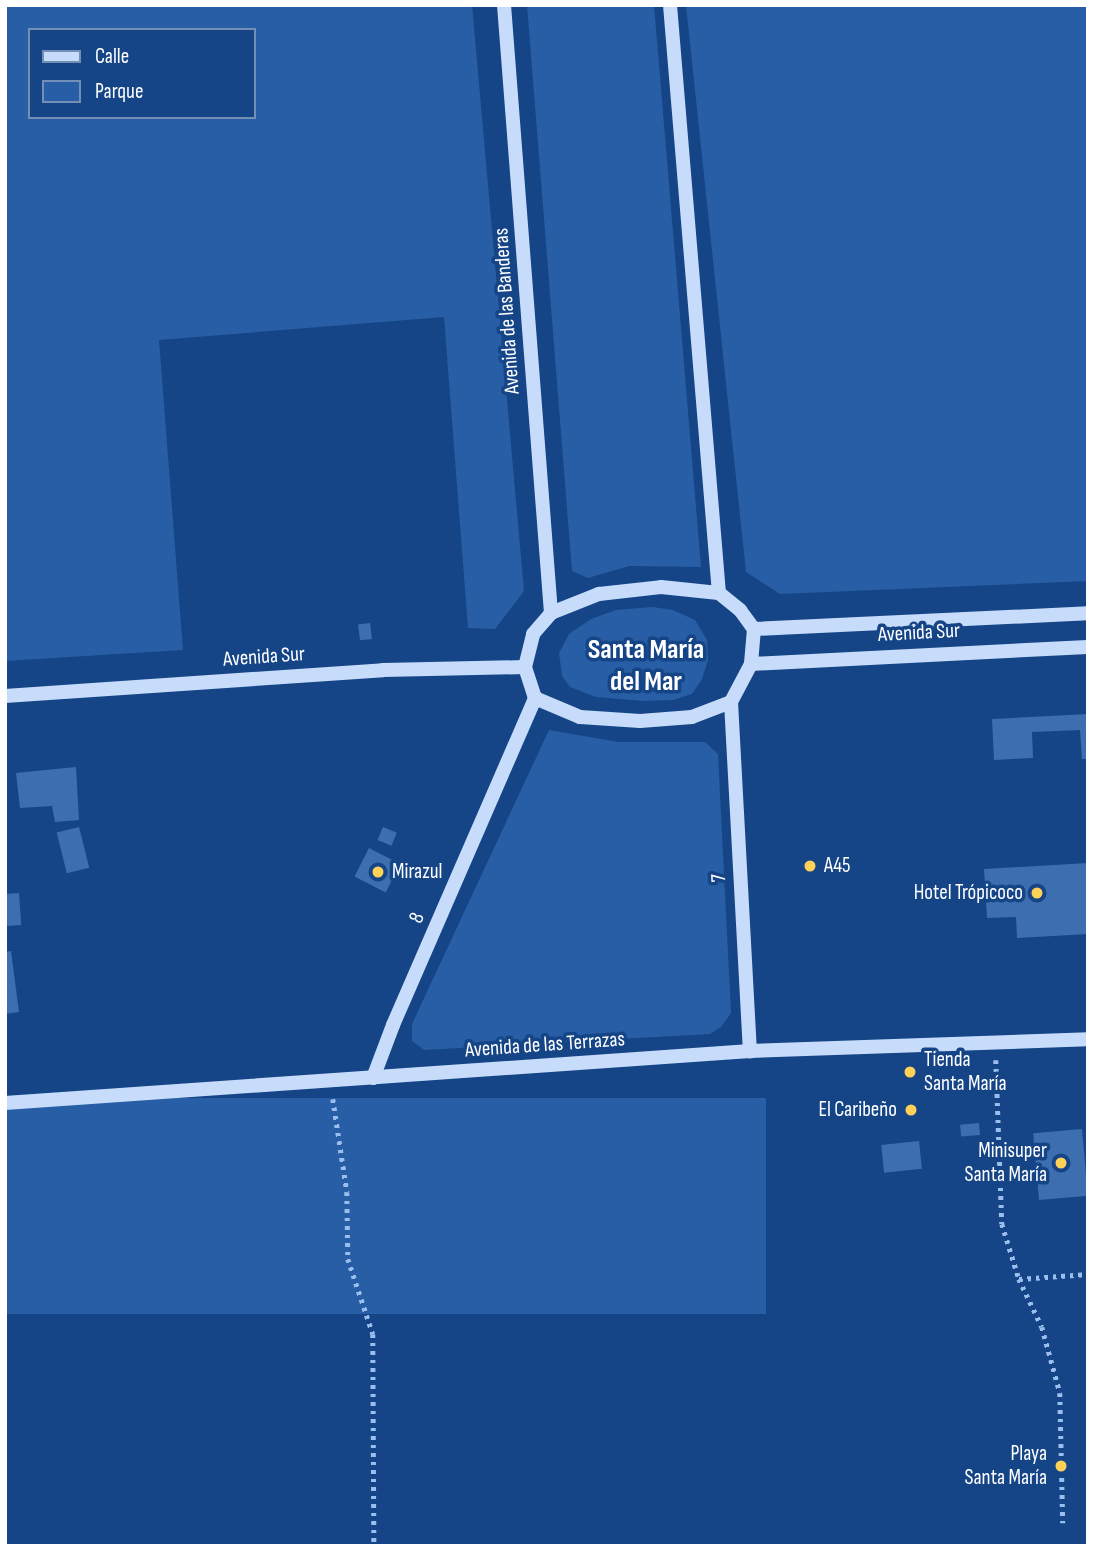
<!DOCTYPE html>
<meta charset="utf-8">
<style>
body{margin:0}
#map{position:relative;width:1093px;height:1551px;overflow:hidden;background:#154586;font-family:"Sofia Sans Condensed",sans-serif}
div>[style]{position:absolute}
.green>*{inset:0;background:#275ea5;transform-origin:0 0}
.building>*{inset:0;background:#3d6fb0;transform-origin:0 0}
.path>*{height:4.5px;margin-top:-2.25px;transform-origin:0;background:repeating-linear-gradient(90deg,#9abfee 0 3.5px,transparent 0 8.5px)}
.secondary>*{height:14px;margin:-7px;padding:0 7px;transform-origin:7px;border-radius:7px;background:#c7dcfa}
.dots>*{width:19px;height:19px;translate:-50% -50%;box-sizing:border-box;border:4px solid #154586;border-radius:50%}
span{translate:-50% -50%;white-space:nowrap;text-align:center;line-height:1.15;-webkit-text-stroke:7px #154586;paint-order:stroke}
.street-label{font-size:21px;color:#fff}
.poi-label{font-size:21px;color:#fff}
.left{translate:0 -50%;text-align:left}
.right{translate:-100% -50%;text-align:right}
.district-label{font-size:28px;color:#fff;font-weight:700}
.frame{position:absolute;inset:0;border:7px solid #fff;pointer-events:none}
.legend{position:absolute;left:28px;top:28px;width:228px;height:91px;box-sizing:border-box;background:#154586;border:2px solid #738fb6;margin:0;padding:9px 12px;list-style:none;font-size:21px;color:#fff}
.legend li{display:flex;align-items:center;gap:14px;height:35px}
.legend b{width:35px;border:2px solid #738fb6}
</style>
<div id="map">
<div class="green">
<i style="clip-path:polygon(evenodd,5px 5px,472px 5px,524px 591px,495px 629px,468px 628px,444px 317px,159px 340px,183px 650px,5px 661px,5px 5px,30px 30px,254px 30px,254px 117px,30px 117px,30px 30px)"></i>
<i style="clip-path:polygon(527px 5px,654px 5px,701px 567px,629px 566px,588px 578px,572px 571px)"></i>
<i style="clip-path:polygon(686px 5px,1088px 5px,1088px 581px,780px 594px,746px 572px)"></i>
<i style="clip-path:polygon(653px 607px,673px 610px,695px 620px,707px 640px,708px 660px,702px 679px,692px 694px,673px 700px,644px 701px,596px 697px,570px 687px,562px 676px,559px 653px,569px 634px,591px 619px,616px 610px)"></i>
<i style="clip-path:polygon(549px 730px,618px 742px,705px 742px,718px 754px,731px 1013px,721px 1027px,710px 1034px,424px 1050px,412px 1041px,412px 1024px)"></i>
<i style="left:766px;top:1098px;width:216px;height:764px;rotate:90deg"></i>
</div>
<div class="building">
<i style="left:370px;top:623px;width:16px;height:12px;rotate:83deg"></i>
<i style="clip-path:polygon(1088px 714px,1088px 759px,1082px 759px,1080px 730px,1032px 732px,1033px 758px,994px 760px,992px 719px)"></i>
<i style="clip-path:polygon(76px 767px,79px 820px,55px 822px,52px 806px,20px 808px,16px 773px)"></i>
<i style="left:79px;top:827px;width:42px;height:23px;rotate:76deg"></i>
<i style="left:383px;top:827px;width:15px;height:14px;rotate:23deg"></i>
<i style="left:369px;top:848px;width:35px;height:32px;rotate:27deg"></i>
<i style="clip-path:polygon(1088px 863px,1088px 934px,1017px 938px,1016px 917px,987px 918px,984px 869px)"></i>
<i style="left:19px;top:893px;width:32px;height:14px;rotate:86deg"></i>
<i style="clip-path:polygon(11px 951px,19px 1012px,5px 1014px,5px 952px)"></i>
<i style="left:979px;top:1123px;width:12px;height:19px;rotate:85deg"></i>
<i style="left:1082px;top:1129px;width:67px;height:49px;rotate:85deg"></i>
<i style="left:919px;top:1141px;width:28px;height:38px;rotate:84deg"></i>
</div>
<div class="path">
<i style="left:996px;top:1060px;width:164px;rotate:87.9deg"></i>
<i style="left:1002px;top:1224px;width:58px;rotate:72.8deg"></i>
<i style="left:1019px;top:1279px;width:53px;rotate:64.4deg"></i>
<i style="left:1042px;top:1327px;width:68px;rotate:74.7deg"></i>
<i style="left:1060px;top:1393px;width:130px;rotate:88.7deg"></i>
<i style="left:333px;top:1099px;width:94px;rotate:81.4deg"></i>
<i style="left:347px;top:1192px;width:67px;rotate:89.1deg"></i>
<i style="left:348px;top:1259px;width:79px;rotate:71.6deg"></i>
<i style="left:373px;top:1334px;width:212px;rotate:89.7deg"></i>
<i style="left:1019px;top:1279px;width:69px;rotate:-4.1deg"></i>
</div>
<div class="secondary">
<i style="left:504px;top:5px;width:610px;rotate:85.58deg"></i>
<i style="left:670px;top:5px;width:590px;rotate:85.24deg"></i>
<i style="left:661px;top:587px;width:58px;rotate:5.9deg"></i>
<i style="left:719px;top:593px;width:27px;rotate:39deg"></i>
<i style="left:740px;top:610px;width:24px;rotate:54deg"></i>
<i style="left:754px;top:629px;width:35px;rotate:95deg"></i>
<i style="left:751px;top:664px;width:43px;rotate:117.8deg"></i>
<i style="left:731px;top:702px;width:42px;rotate:159deg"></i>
<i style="left:692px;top:717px;width:52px;rotate:175.6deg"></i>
<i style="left:640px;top:721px;width:60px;rotate:-176.2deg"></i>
<i style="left:580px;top:717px;width:49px;rotate:-157.1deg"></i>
<i style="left:535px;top:698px;width:33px;rotate:-108deg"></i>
<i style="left:525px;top:667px;width:34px;rotate:-76deg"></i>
<i style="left:533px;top:634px;width:28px;rotate:-49deg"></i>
<i style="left:551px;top:613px;width:52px;rotate:-21.6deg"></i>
<i style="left:599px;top:594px;width:62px;rotate:-6.4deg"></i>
<i style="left:754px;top:629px;width:334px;rotate:-2.7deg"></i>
<i style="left:751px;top:664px;width:337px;rotate:-2.9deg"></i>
<i style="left:5px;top:696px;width:379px;rotate:-3.9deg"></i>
<i style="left:383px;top:670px;width:142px;rotate:-1.2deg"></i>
<i style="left:731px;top:702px;width:350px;rotate:86.9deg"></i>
<i style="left:373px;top:1078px;width:57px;rotate:-69.3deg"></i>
<i style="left:393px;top:1025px;width:357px;rotate:-66.5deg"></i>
<i style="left:5px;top:1103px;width:747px;rotate:-3.99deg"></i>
<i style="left:750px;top:1051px;width:338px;rotate:-2deg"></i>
</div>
<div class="dots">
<i style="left:810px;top:866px;background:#ffd157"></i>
<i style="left:378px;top:872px;background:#ffd157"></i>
<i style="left:1037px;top:893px;background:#ffd157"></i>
<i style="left:910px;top:1072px;background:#ffd157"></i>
<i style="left:911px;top:1110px;background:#ffd157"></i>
<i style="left:1061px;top:1163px;background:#ffd157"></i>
<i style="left:1061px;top:1466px;background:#ffd157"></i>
</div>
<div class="street-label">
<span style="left:507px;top:311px;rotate:-94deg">Avenida de las Banderas</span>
<span style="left:919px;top:633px;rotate:-3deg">Avenida Sur</span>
<span style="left:264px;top:657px;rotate:-4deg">Avenida Sur</span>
<span style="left:719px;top:878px;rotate:-93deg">7</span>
<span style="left:417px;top:918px;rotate:-67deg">8</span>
<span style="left:545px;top:1045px;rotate:-4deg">Avenida de las Terrazas</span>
</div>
<div class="poi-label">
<span class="left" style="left:824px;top:866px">A45</span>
<span class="left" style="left:392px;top:872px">Mirazul</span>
<span class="right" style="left:1023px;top:893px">Hotel Trópicoco</span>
<span class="left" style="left:924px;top:1072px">Tienda<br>Santa María</span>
<span class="right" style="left:897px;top:1110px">El Caribeño</span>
<span class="right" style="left:1047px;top:1163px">Minisuper<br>Santa María</span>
<span class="right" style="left:1047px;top:1466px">Playa<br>Santa María</span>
</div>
<div class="district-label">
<span style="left:646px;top:666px">Santa María<br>del Mar</span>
</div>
<div class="frame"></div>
<ul class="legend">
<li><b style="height:9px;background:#c7dcfa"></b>Calle</li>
<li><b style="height:19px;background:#275ea5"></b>Parque</li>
</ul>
</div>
